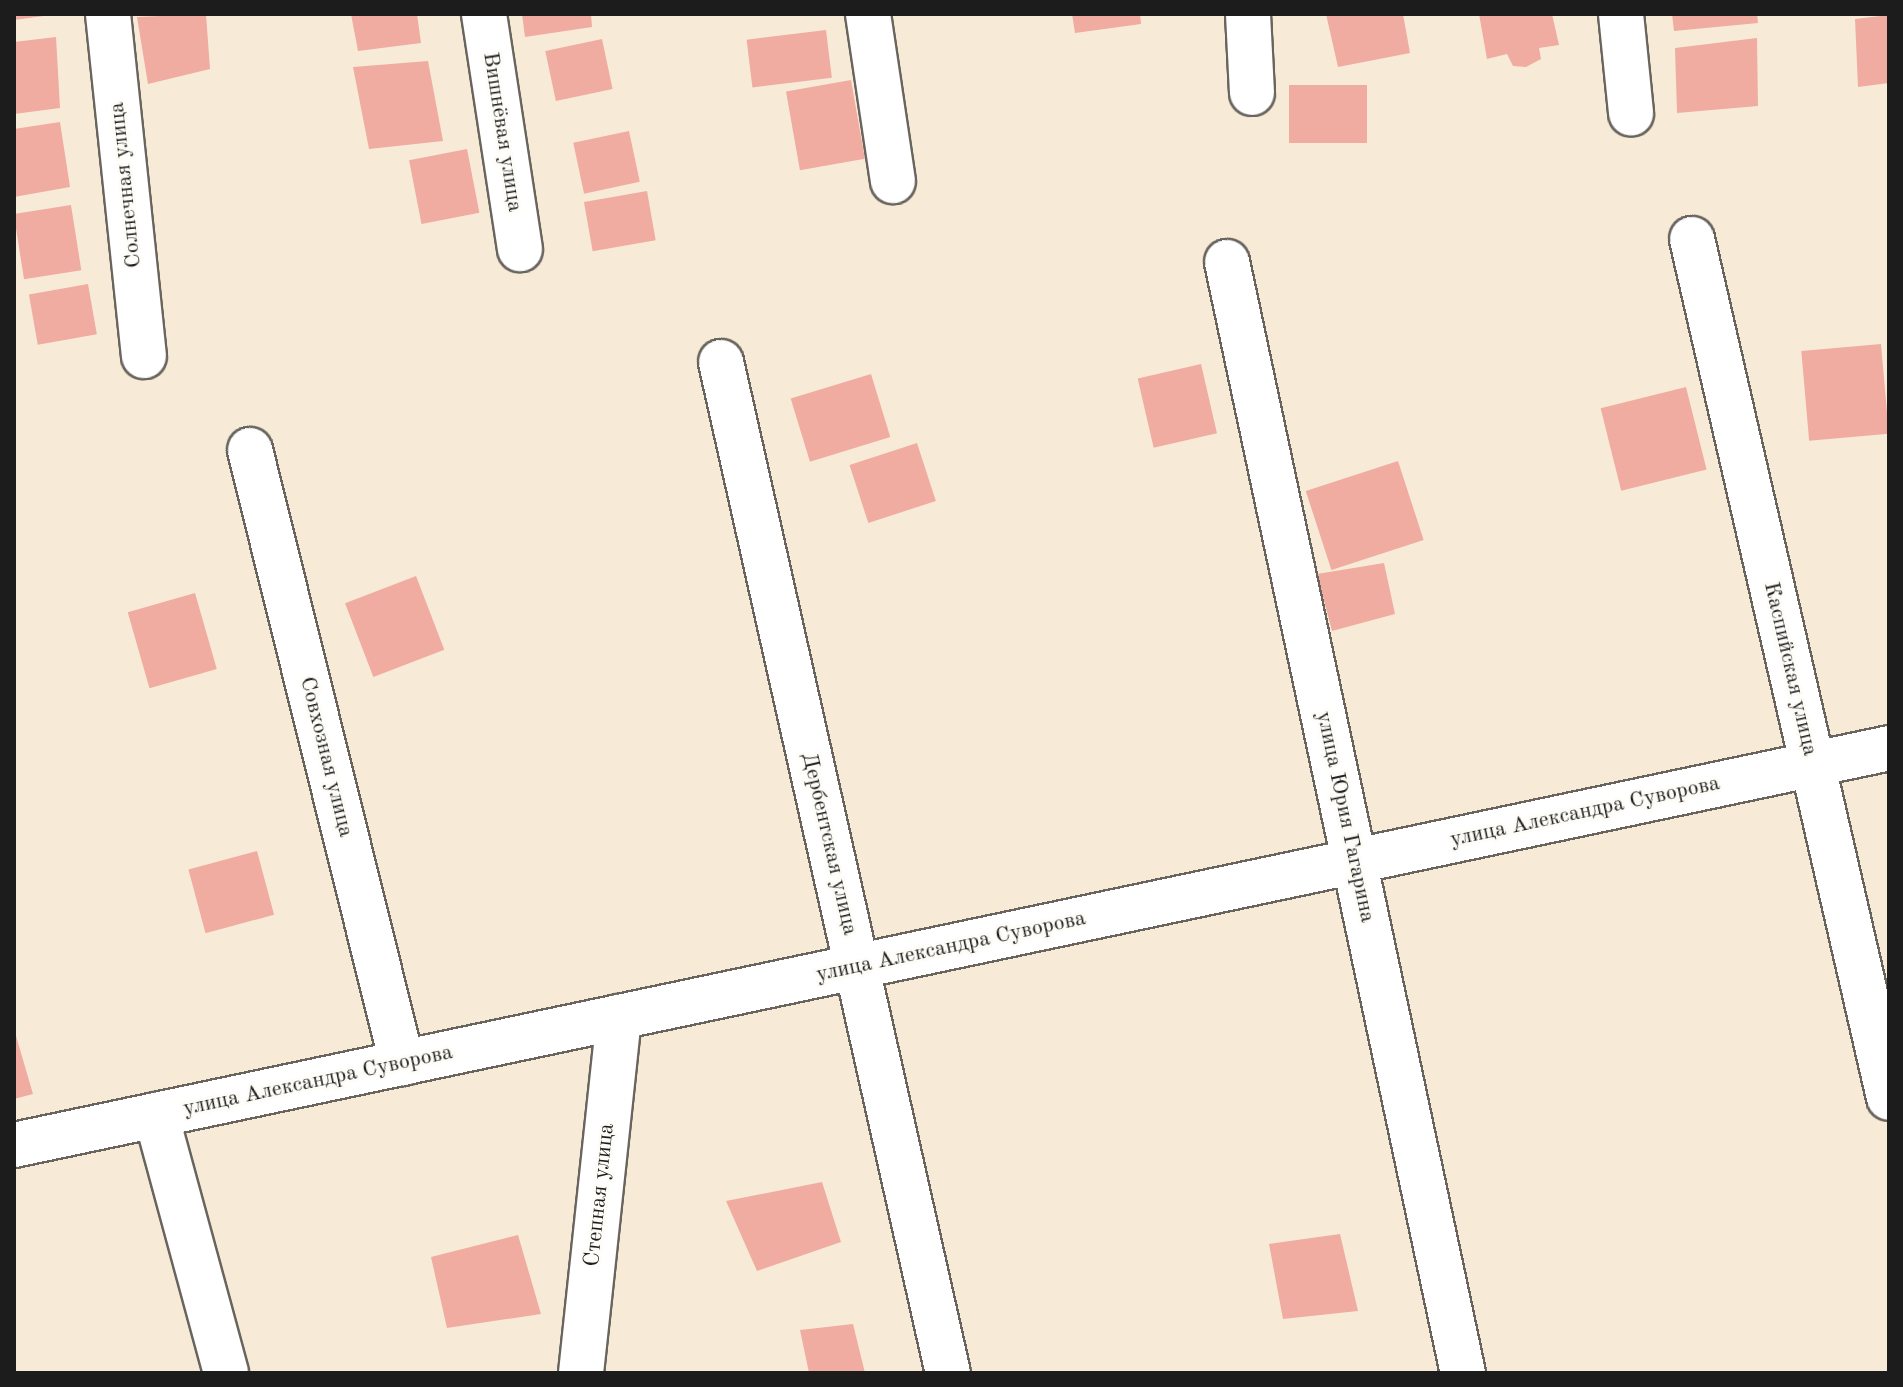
<!DOCTYPE html>
<meta charset="utf-8">
<style>
body{margin:0}
#map{position:relative;width:1903px;height:1387px;overflow:hidden;background:#f7ebd8;font-family:"Old Standard TT",serif}
div>[style]{position:absolute}
.building>*{inset:0;background:#f0aca1;transform-origin:0 0}
.roads{filter:drop-shadow(2px 0 #69645e) drop-shadow(-2px 0 #69645e) drop-shadow(0 2px #69645e) drop-shadow(0 -2px #69645e)}
.minor>*{height:44px;margin:-22px;padding:0 22px;transform-origin:22px;border-radius:22px;background:#fff}
span{translate:-50% -50%;white-space:nowrap;text-align:center;line-height:1.15;-webkit-text-stroke:6px #fdfcf7;paint-order:stroke}
.street-label{font-size:22px;color:#1c1c1c}
.frame{position:absolute;inset:0;border:16px solid #1c1c1c;pointer-events:none}
</style>
<div id="map">
<div class="building">
<i style="clip-path:polygon(14px 14px,44px 14px,44px 16px,14px 20px)"></i>
<i style="clip-path:polygon(206px 14px,210px 69px,148px 84px,137px 17px)"></i>
<i style="clip-path:polygon(351px 14px,417px 14px,421px 43px,358px 51px)"></i>
<i style="clip-path:polygon(522px 14px,591px 14px,592px 27px,525px 37px)"></i>
<i style="clip-path:polygon(1072px 14px,1140px 14px,1141px 24px,1075px 33px)"></i>
<i style="clip-path:polygon(1326px 14px,1403px 14px,1410px 53px,1338px 67px)"></i>
<i style="clip-path:polygon(1479px 14px,1552px 14px,1559px 45px,1539px 48px,1541px 59px,1526px 67px,1513px 66px,1507px 54px,1487px 59px)"></i>
<i style="clip-path:polygon(1672px 14px,1757px 14px,1758px 23px,1674px 31px)"></i>
<i style="clip-path:polygon(1889px 15px,1889px 83px,1858px 87px,1855px 19px)"></i>
<i style="left:826px;top:30px;width:48px;height:80px;rotate:83deg"></i>
<i style="clip-path:polygon(56px 37px,60px 108px,14px 114px,14px 42px)"></i>
<i style="clip-path:polygon(1757px 38px,1758px 106px,1677px 113px,1675px 48px)"></i>
<i style="left:602px;top:39px;width:51px;height:58px;rotate:78deg"></i>
<i style="clip-path:polygon(428px 61px,443px 141px,369px 149px,353px 67px)"></i>
<i style="left:851px;top:80px;width:80px;height:66px;rotate:80deg"></i>
<i style="left:1367px;top:85px;width:58px;height:78px;rotate:90deg"></i>
<i style="clip-path:polygon(60px 122px,70px 187px,14px 197px,14px 129px)"></i>
<i style="left:629px;top:131px;width:52px;height:57px;rotate:78deg"></i>
<i style="left:467px;top:149px;width:65px;height:59px;rotate:79deg"></i>
<i style="left:647px;top:191px;width:50px;height:64px;rotate:80deg"></i>
<i style="left:71px;top:205px;width:66px;height:58px;rotate:81deg"></i>
<i style="left:88px;top:284px;width:51px;height:60px;rotate:80deg"></i>
<i style="left:1881px;top:344px;width:90px;height:80px;rotate:85deg"></i>
<i style="left:1201px;top:364px;width:71px;height:65px;rotate:77deg"></i>
<i style="left:871px;top:374px;width:66px;height:84px;rotate:73deg"></i>
<i style="left:1686px;top:387px;width:85px;height:88px;rotate:76deg"></i>
<i style="left:917px;top:443px;width:61px;height:71px;rotate:72deg"></i>
<i style="left:1398px;top:461px;width:83px;height:97px;rotate:72deg"></i>
<i style="clip-path:polygon(1384px 563px,1395px 614px,1332px 631px,1317px 574px)"></i>
<i style="left:416px;top:576px;width:79px;height:76px;rotate:69deg"></i>
<i style="left:195px;top:593px;width:79px;height:70px;rotate:74deg"></i>
<i style="left:257px;top:851px;width:66px;height:71px;rotate:75deg"></i>
<i style="clip-path:polygon(14px 1029px,33px 1094px,14px 1099px)"></i>
<i style="clip-path:polygon(822px 1182px,841px 1242px,757px 1271px,726px 1201px)"></i>
<i style="clip-path:polygon(1340px 1234px,1358px 1311px,1283px 1319px,1269px 1244px)"></i>
<i style="clip-path:polygon(518px 1235px,541px 1314px,447px 1328px,431px 1257px)"></i>
<i style="clip-path:polygon(853px 1324px,865px 1373px,809px 1373px,800px 1330px)"></i>
</div>
<div class="roads">
<div class="minor">
<i style="left:108px;top:14px;width:344px;rotate:84deg"></i>
<i style="left:484px;top:14px;width:238px;rotate:81.3deg"></i>
<i style="left:868px;top:14px;width:169px;rotate:81.5deg"></i>
<i style="left:1248px;top:14px;width:79px;rotate:87.1deg"></i>
<i style="left:1621px;top:14px;width:100px;rotate:84.2deg"></i>
<i style="left:1692px;top:239px;width:881px;rotate:77.08deg"></i>
<i style="left:1227px;top:262px;width:1136px;rotate:78.01deg"></i>
<i style="left:721px;top:362px;width:1036px;rotate:77.35deg"></i>
<i style="left:250px;top:450px;width:632px;rotate:76.07deg"></i>
<i style="left:156px;top:1115px;width:267px;rotate:74.8deg"></i>
<i style="left:14px;top:1145px;width:1917px;rotate:-11.95deg"></i>
<i style="left:581px;top:1373px;width:358px;rotate:-83.9deg"></i>
</div>
</div>
<div class="street-label">
<span style="left:502px;top:132px;rotate:81deg">Вишнёвая улица</span>
<span style="left:126px;top:185px;rotate:-96deg">Солнечная улица</span>
<span style="left:1790px;top:669px;rotate:77deg">Каспийская улица</span>
<span style="left:326px;top:757px;rotate:76deg">Совхозная улица</span>
<span style="left:1585px;top:812px;rotate:-12deg">улица Александра Суворова</span>
<span style="left:1345px;top:817px;rotate:78deg">улица Юрия Гагарина</span>
<span style="left:829px;top:844px;rotate:77deg">Дербентская улица</span>
<span style="left:951px;top:947px;rotate:-12deg">улица Александра Суворова</span>
<span style="left:318px;top:1081px;rotate:-12deg">улица Александра Суворова</span>
<span style="left:600px;top:1195px;rotate:-84deg">Степная улица</span>
</div>
<div class="frame"></div>
</div>
